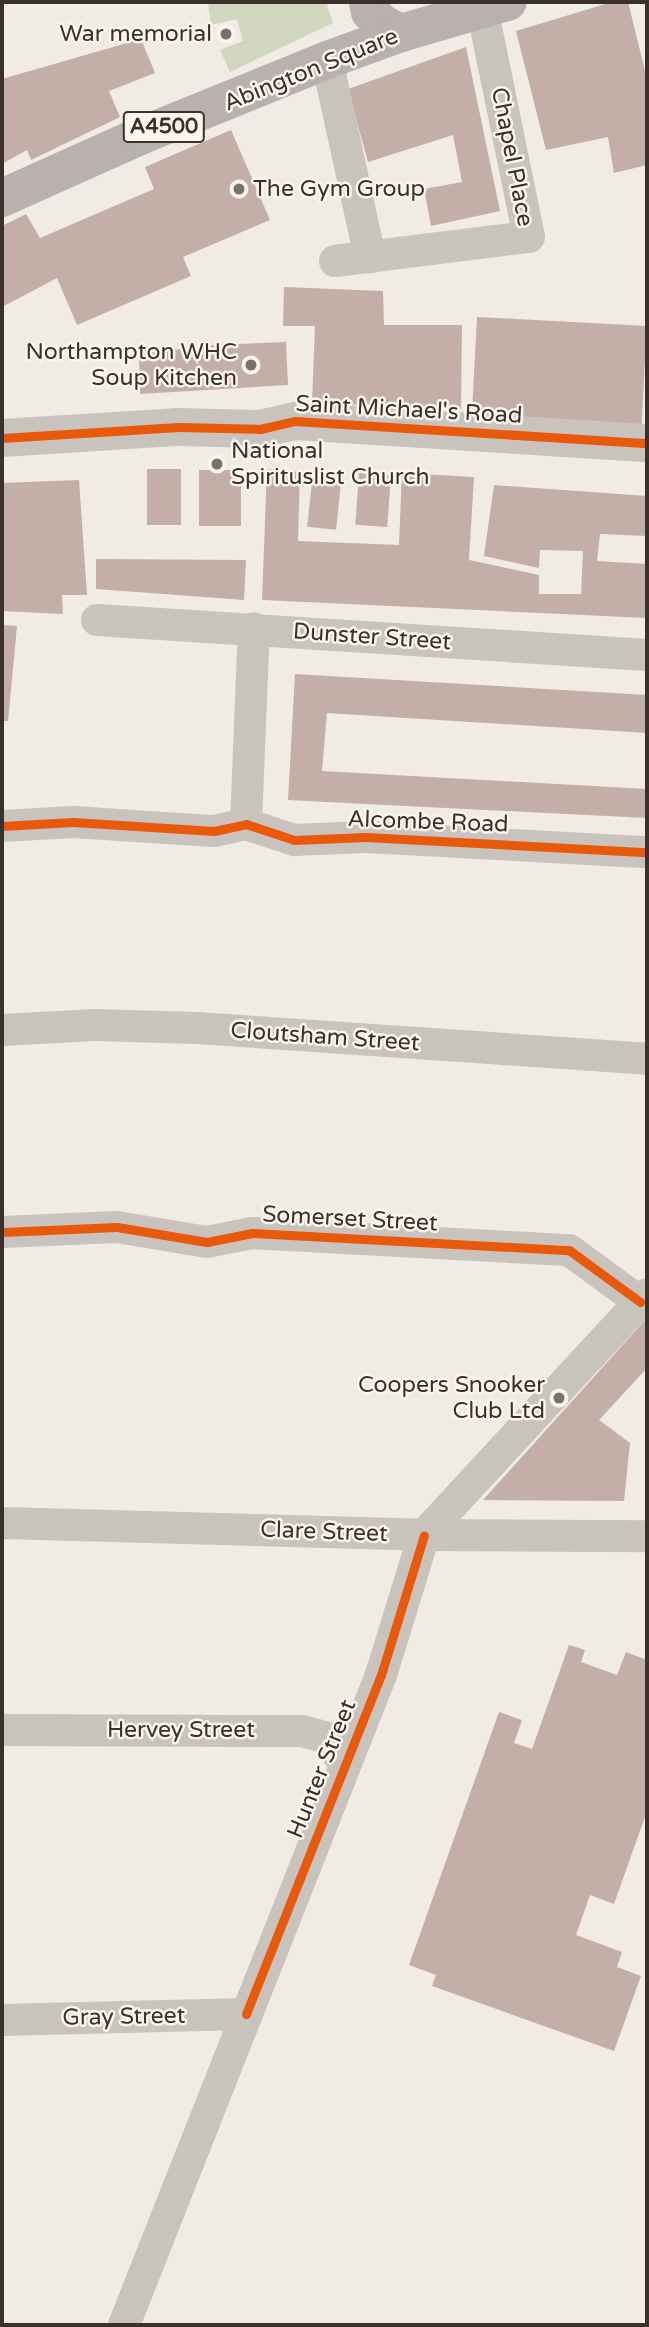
<!DOCTYPE html>
<style>
body{margin:0}
#map{position:relative;width:649px;height:2327px;overflow:hidden;background:#f0ebe5;font-family:"Varela Round",sans-serif}
div>[style]{position:absolute}
.green>*{inset:0;background:#d1d6bf}
.building>*{inset:0;background:#c3afa7;transform-origin:0 0}
.minor>*{height:32px;margin:-16px;padding:0 16px;transform-origin:16px;border-radius:16px;background:#c9c3be}
.tertiary>*{height:38px;margin:-19px;padding:0 19px;transform-origin:19px;border-radius:19px;background:#c9c3be}
.primary>*{height:38px;margin:-19px;padding:0 19px;transform-origin:19px;border-radius:19px;background:#b8b1ad}
.cycleway>*{height:9px;margin:-4.5px;padding:0 4.5px;transform-origin:4.5px;border-radius:4.5px;background:#e8590c}
.dots>*{width:19px;height:19px;translate:-50% -50%;box-sizing:border-box;border:4px solid #fbf5ee;border-radius:50%}
span{translate:-50% -50%;white-space:nowrap;text-align:center;line-height:1.15;-webkit-text-stroke:5px #fbf5ee;paint-order:stroke}
.shield-label span{padding:2px 5px;background:#fbf5ee;border:2px solid;border-radius:5px;-webkit-text-stroke-width:0}
.shield-label{font-size:21px;color:#3b302b;font-weight:700}
.poi-label{font-size:23px;color:#3b302b}
.right{translate:-100% -50%;text-align:right}
.left{translate:0 -50%;text-align:left}
.street-label{font-size:23px;color:#3b302b}
.frame{position:absolute;inset:0;border:4px solid #3b302b;pointer-events:none}
</style>
<div id="map">
<div class="green">
<i style="clip-path:polygon(208px 2px,326px 2px,333px 23px,230px 72px,220px 50px,243px 41px,237px 19px,211px 25px)"></i>
</div>
<div class="building">
<i style="clip-path:polygon(612px 2px,628px 2px,647px 79px,647px 165px,614px 173px,608px 137px,546px 150px,516px 31px)"></i>
<i style="clip-path:polygon(141px 39px,155px 73px,109px 91px,120px 117px,31px 160px,27px 150px,2px 164px,2px 79px)"></i>
<i style="clip-path:polygon(466px 47px,500px 211px,431px 226px,424px 189px,462px 182px,453px 135px,368px 162px,348px 89px)"></i>
<i style="clip-path:polygon(231px 130px,270px 220px,183px 257px,191px 276px,77px 325px,57px 278px,2px 307px,2px 226px,26px 214px,40px 238px,154px 189px,145px 167px)"></i>
<i style="clip-path:polygon(284px 287px,383px 291px,384px 325px,462px 325px,461px 409px,312px 403px,315px 326px,283px 326px)"></i>
<i style="left:477px;top:317px;width:170px;height:99px;rotate:3deg"></i>
<i style="clip-path:polygon(286px 342px,288px 385px,140px 394px,139px 354px,214px 345px)"></i>
<i style="left:147px;top:469px;width:34px;height:56px"></i>
<i style="clip-path:polygon(267px 469px,300px 472px,298px 541px,399px 545px,402px 473px,474px 477px,469px 560px,539px 575px,539px 594px,581px 594px,583px 551px,540px 550px,539px 568px,484px 556px,494px 485px,647px 496px,647px 536px,600px 534px,597px 561px,647px 564px,647px 618px,262px 600px)"></i>
<i style="left:199px;top:470px;width:42px;height:56px"></i>
<i style="left:313px;top:472px;width:29px;height:55px;rotate:6deg"></i>
<i style="left:359px;top:473px;width:32px;height:52px;rotate:4deg"></i>
<i style="clip-path:polygon(79px 480px,87px 595px,62px 595px,63px 614px,2px 611px,2px 483px)"></i>
<i style="clip-path:polygon(96px 559px,246px 560px,244px 600px,96px 589px)"></i>
<i style="clip-path:polygon(2px 625px,17px 626px,8px 721px,2px 721px)"></i>
<i style="clip-path:polygon(295px 674px,647px 695px,647px 733px,327px 713px,322px 771px,647px 789px,647px 818px,288px 800px)"></i>
<i style="clip-path:polygon(647px 1318px,647px 1368px,599px 1420px,630px 1443px,624px 1501px,483px 1500px)"></i>
<i style="clip-path:polygon(569px 1645px,585px 1650px,581px 1662px,617px 1675px,626px 1652px,647px 1660px,647px 1811px,614px 1904px,590px 1895px,576px 1935px,622px 1952px,617px 1967px,641px 1976px,614px 2051px,432px 1986px,436px 1975px,409px 1965px,499px 1712px,522px 1720px,514px 1743px,532px 1749px)"></i>
</div>
<div class="minor">
<i style="left:327px;top:60px;width:202px;rotate:77.7deg"></i>
<i style="left:335px;top:261px;width:195px;rotate:-7.1deg"></i>
<i style="left:529px;top:237px;width:233px;rotate:-101.6deg"></i>
<i style="left:97px;top:620px;width:551px;rotate:3.64deg"></i>
<i style="left:246px;top:824px;width:196px;rotate:-87.7deg"></i>
<i style="left:2px;top:826px;width:71px;rotate:-3.2deg"></i>
<i style="left:73px;top:822px;width:141px;rotate:3.7deg"></i>
<i style="left:214px;top:831px;width:33px;rotate:-12deg"></i>
<i style="left:246px;top:824px;width:51px;rotate:18.4deg"></i>
<i style="left:294px;top:840px;width:72px;rotate:-2.4deg"></i>
<i style="left:366px;top:837px;width:281px;rotate:3.1deg"></i>
<i style="left:2px;top:1030px;width:93px;rotate:-3.1deg"></i>
<i style="left:95px;top:1025px;width:102px;rotate:1.7deg"></i>
<i style="left:197px;top:1028px;width:451px;rotate:3.9deg"></i>
<i style="left:2px;top:1232px;width:115px;rotate:-2.5deg"></i>
<i style="left:117px;top:1227px;width:91px;rotate:9.5deg"></i>
<i style="left:207px;top:1242px;width:46px;rotate:-11.3deg"></i>
<i style="left:252px;top:1233px;width:317px;rotate:3.1deg"></i>
<i style="left:569px;top:1250px;width:88px;rotate:36.2deg"></i>
<i style="left:2px;top:1523px;width:422px;rotate:1.6deg"></i>
<i style="left:424px;top:1535px;width:223px;rotate:0.3deg"></i>
<i style="left:2px;top:1730px;width:300px;rotate:0.2deg"></i>
<i style="left:302px;top:1731px;width:24px;rotate:15deg"></i>
<i style="left:325px;top:1737px;width:34px;rotate:53deg"></i>
<i style="left:2px;top:2020px;width:244px;rotate:-1.4deg"></i>
<i style="left:124px;top:2325px;width:699px;rotate:-68.43deg"></i>
<i style="left:381px;top:1675px;width:146px;rotate:-72.9deg"></i>
<i style="left:424px;top:1535px;width:328px;rotate:-47.2deg"></i>
</div>
<div class="tertiary">
<i style="left:2px;top:438px;width:177px;rotate:-3.6deg"></i>
<i style="left:179px;top:427px;width:81px;rotate:1.4deg"></i>
<i style="left:260px;top:429px;width:36px;rotate:-13deg"></i>
<i style="left:295px;top:421px;width:353px;rotate:3.6deg"></i>
</div>
<div class="primary">
<i style="left:368px;top:2px;width:10px;rotate:79deg"></i>
<i style="left:370px;top:12px;width:18px;rotate:43deg"></i>
<i style="left:383px;top:24px;width:20px;rotate:27deg"></i>
<i style="left:2px;top:198px;width:151px;rotate:-24.2deg"></i>
<i style="left:140px;top:136px;width:202px;rotate:-22.1deg"></i>
<i style="left:327px;top:60px;width:79px;rotate:-20deg"></i>
<i style="left:401px;top:33px;width:111px;rotate:-16.2deg"></i>
</div>
<div class="cycleway">
<i style="left:2px;top:438px;width:177px;rotate:-3.6deg"></i>
<i style="left:179px;top:427px;width:81px;rotate:1.4deg"></i>
<i style="left:260px;top:429px;width:36px;rotate:-13deg"></i>
<i style="left:295px;top:421px;width:353px;rotate:3.6deg"></i>
<i style="left:2px;top:826px;width:71px;rotate:-3.2deg"></i>
<i style="left:73px;top:822px;width:141px;rotate:3.7deg"></i>
<i style="left:214px;top:831px;width:33px;rotate:-12deg"></i>
<i style="left:246px;top:824px;width:51px;rotate:18.4deg"></i>
<i style="left:294px;top:840px;width:72px;rotate:-2.4deg"></i>
<i style="left:366px;top:837px;width:281px;rotate:3.1deg"></i>
<i style="left:2px;top:1232px;width:115px;rotate:-2.5deg"></i>
<i style="left:117px;top:1227px;width:91px;rotate:9.5deg"></i>
<i style="left:207px;top:1242px;width:46px;rotate:-11.3deg"></i>
<i style="left:252px;top:1233px;width:317px;rotate:3.1deg"></i>
<i style="left:569px;top:1250px;width:88px;rotate:36.2deg"></i>
<i style="left:246px;top:2014px;width:365px;rotate:-68.3deg"></i>
<i style="left:381px;top:1675px;width:146px;rotate:-72.9deg"></i>
</div>
<div class="dots">
<i style="left:226px;top:34px;background:#7a716c"></i>
<i style="left:239px;top:189px;background:#7a716c"></i>
<i style="left:251px;top:365px;background:#7a716c"></i>
<i style="left:217px;top:464px;background:#7a716c"></i>
<i style="left:559px;top:1398px;background:#7a716c"></i>
</div>
<div class="shield-label">
<span style="left:164px;top:127px">A4500</span>
</div>
<div class="poi-label">
<span class="right" style="left:212px;top:34px">War memorial</span>
<span class="left" style="left:253px;top:189px">The Gym Group</span>
<span class="right" style="left:237px;top:365px">Northampton WHC<br>Soup Kitchen</span>
<span class="left" style="left:231px;top:464px">National<br>Spirituslist Church</span>
<span class="right" style="left:545px;top:1398px">Coopers Snooker<br>Club Ltd</span>
</div>
<div class="street-label">
<span style="left:311px;top:70px;rotate:-22deg">Abington Square</span>
<span style="left:512px;top:157px;rotate:79deg">Chapel Place</span>
<span style="left:409px;top:410px;rotate:3deg">Saint Michael's Road</span>
<span style="left:372px;top:637px;rotate:4deg">Dunster Street</span>
<span style="left:428px;top:822px;rotate:2deg">Alcombe Road</span>
<span style="left:325px;top:1037px;rotate:4deg">Cloutsham Street</span>
<span style="left:350px;top:1219px;rotate:3deg">Somerset Street</span>
<span style="left:324px;top:1532px;rotate:2deg">Clare Street</span>
<span style="left:181px;top:1730px">Hervey Street</span>
<span style="left:322px;top:1769px;rotate:-68deg">Hunter Street</span>
<span style="left:124px;top:2017px;rotate:-1deg">Gray Street</span>
</div>
<div class="frame"></div>
</div>
